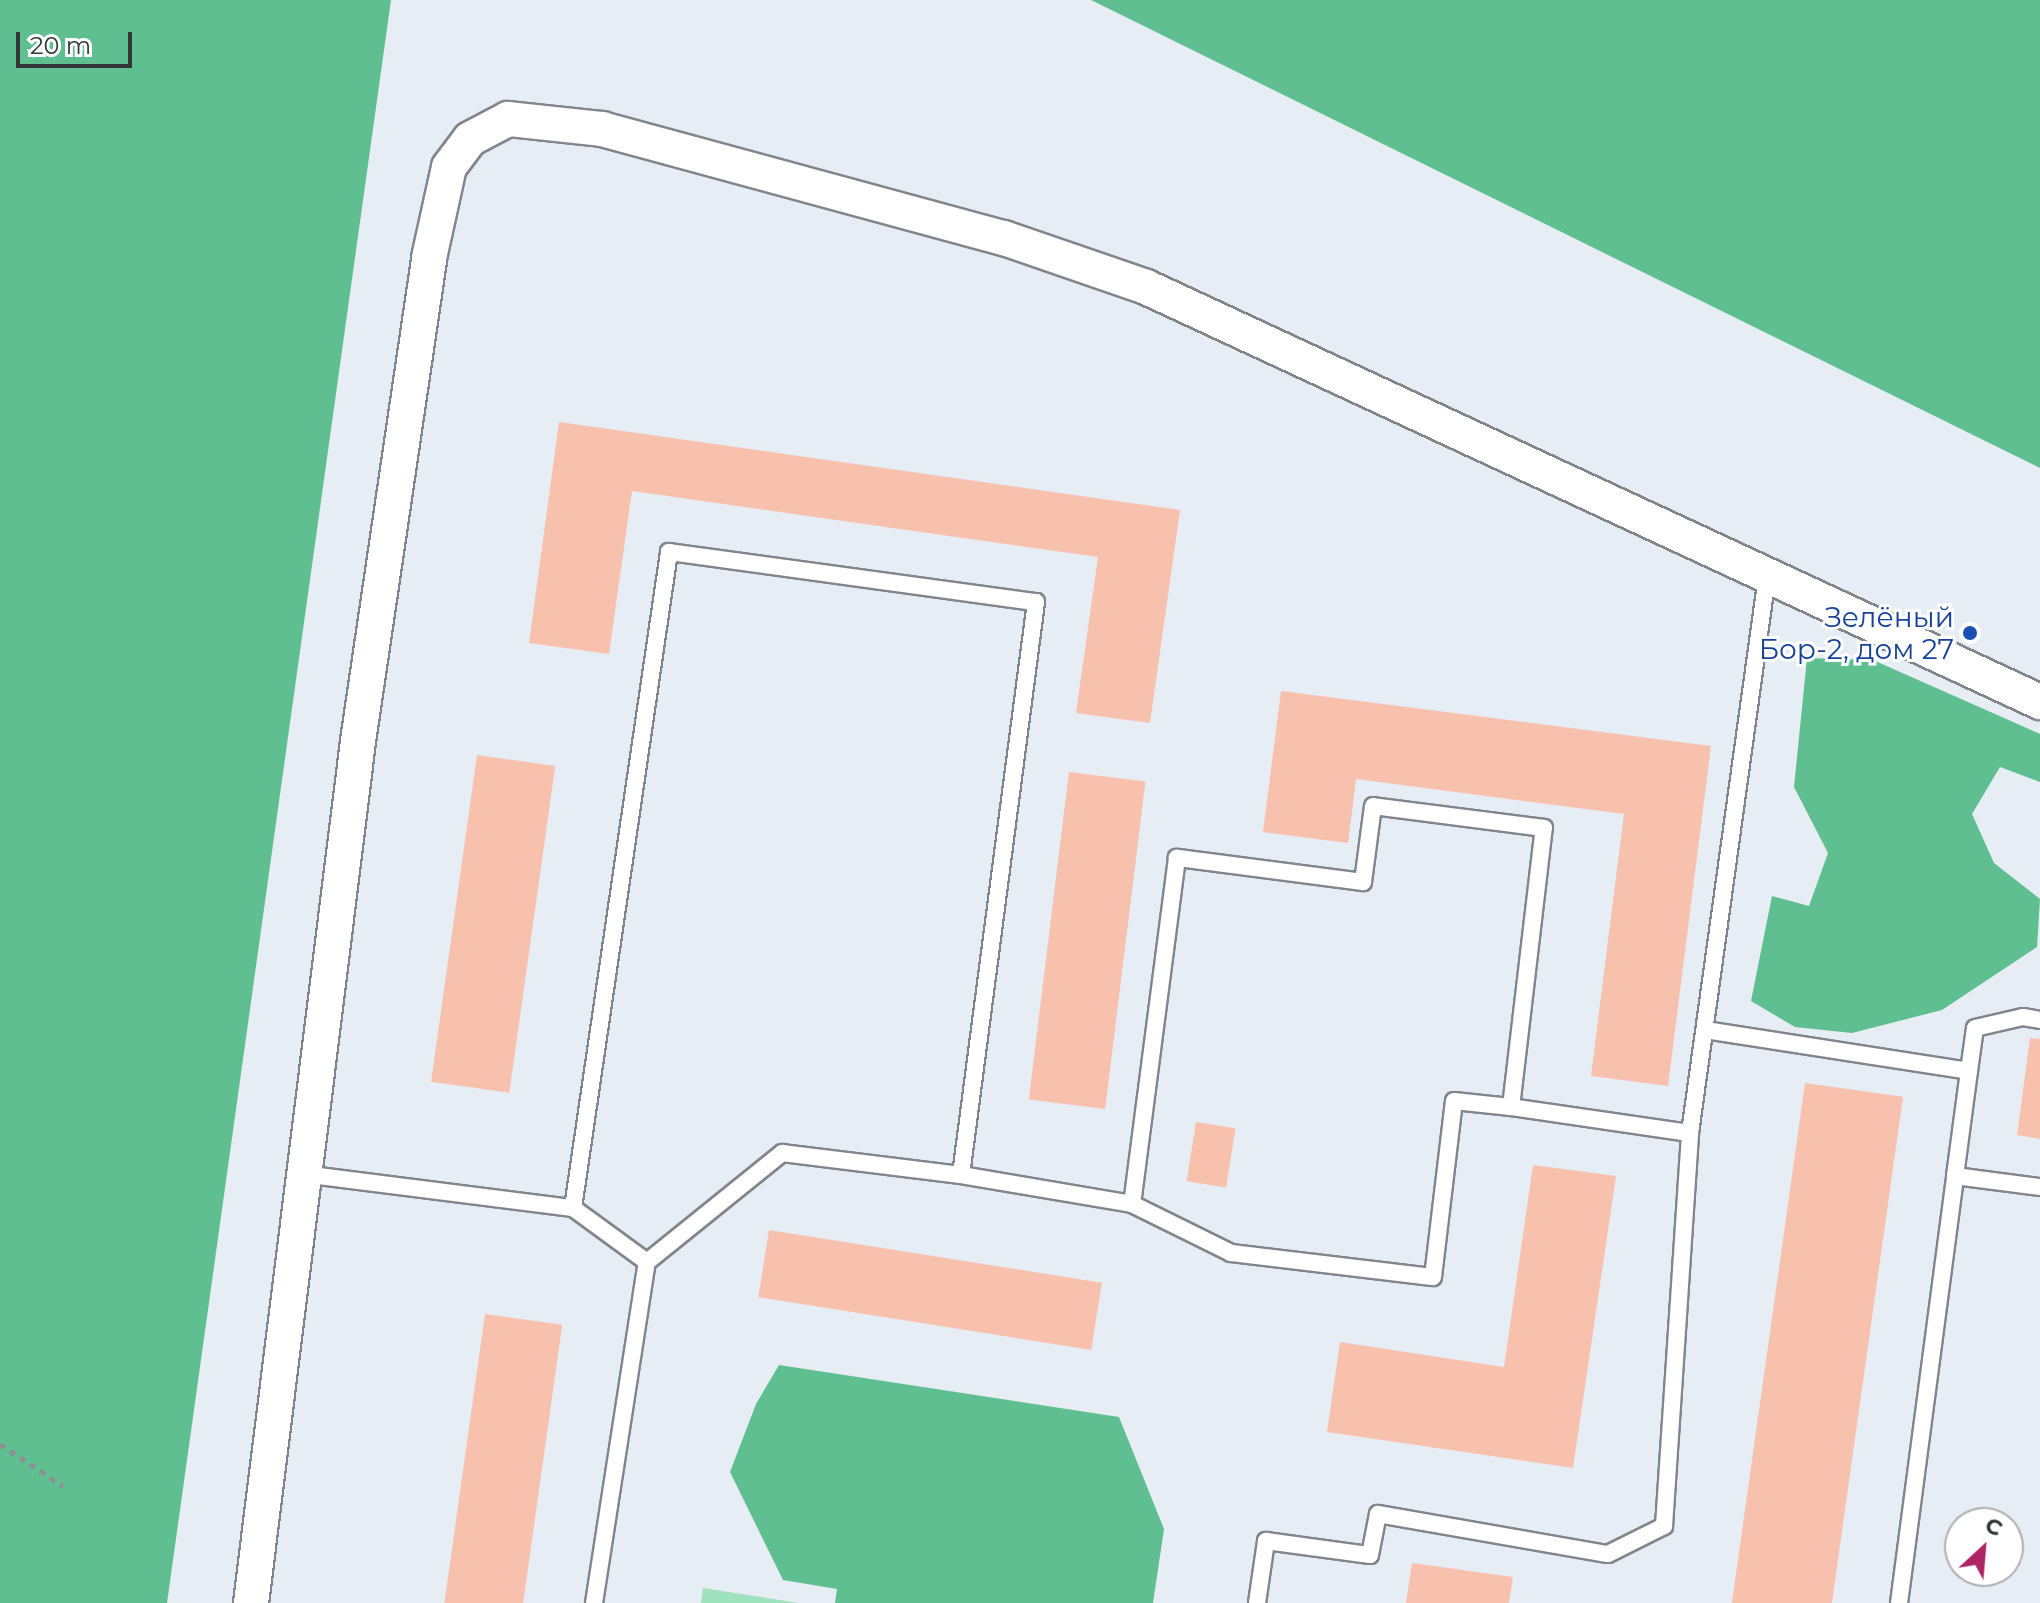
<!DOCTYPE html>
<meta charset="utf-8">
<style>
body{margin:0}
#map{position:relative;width:2040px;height:1603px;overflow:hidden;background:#e6edf4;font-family:Montserrat,sans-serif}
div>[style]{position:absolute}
.green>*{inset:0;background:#9ee2be}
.forest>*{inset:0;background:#5fbf90}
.building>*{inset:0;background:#f8c1ad;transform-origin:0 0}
.path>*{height:5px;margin-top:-2.5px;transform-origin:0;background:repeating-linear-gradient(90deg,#8c9196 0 6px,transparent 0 12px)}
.roads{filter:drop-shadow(2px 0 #80868c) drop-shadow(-2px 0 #80868c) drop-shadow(0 2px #80868c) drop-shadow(0 -2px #80868c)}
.service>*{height:16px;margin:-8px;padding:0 8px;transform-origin:8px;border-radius:8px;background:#fff}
.minor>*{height:34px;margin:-17px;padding:0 17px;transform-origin:17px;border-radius:17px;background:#fff}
.dots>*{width:22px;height:22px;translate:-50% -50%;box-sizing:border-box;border:4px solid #fff;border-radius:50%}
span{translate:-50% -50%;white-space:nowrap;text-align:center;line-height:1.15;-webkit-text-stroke:6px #fff;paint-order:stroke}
.transit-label{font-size:28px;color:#164399}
.right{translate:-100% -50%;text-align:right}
.north{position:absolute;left:1944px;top:1507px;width:80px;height:80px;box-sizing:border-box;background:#fff;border:2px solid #adafb0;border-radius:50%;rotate:26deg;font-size:22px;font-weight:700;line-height:32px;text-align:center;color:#333639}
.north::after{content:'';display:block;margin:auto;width:28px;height:36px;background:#ae2566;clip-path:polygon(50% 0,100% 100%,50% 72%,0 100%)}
.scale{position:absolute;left:16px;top:32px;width:116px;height:36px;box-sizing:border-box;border:4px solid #333639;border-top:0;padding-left:10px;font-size:24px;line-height:28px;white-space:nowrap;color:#333639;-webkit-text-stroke:6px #fff;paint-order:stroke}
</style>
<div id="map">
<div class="green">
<i style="clip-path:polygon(703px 1588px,799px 1603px,701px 1603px)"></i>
</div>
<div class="forest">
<i style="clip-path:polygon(0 0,391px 0,167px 1603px,0 1603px)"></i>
<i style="clip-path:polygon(1091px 0,2040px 0,2040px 468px)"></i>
<i style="clip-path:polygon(1807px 658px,1873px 660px,2040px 734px,2040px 782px,2000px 767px,1972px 814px,1994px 863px,2040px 899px,2037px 947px,1942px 1010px,1852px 1033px,1795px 1027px,1751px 1001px,1772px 896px,1809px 906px,1828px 853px,1794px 787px)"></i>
<i style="clip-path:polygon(779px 1365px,1119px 1417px,1164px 1529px,1153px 1603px,835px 1603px,837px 1589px,783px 1580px,730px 1472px,756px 1404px)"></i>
</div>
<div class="building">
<i style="clip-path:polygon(559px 422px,1180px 510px,1150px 723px,1076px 713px,1098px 557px,632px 491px,609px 654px,529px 643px)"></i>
<i style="clip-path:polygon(1281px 691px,1711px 746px,1668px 1086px,1591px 1076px,1624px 814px,1356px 779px,1348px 843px,1263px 832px)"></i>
<i style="left:477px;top:755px;width:79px;height:330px;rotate:8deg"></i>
<i style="left:1069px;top:772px;width:77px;height:330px;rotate:7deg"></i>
<i style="clip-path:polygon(2030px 1038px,2040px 1039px,2040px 1139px,2017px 1135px)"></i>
<i style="left:1805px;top:1083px;width:99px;height:525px;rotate:8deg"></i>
<i style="left:1196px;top:1122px;width:40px;height:60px;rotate:9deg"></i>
<i style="clip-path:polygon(1533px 1165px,1616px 1176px,1573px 1468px,1327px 1432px,1340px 1342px,1504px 1367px)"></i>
<i style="left:769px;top:1230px;width:337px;height:68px;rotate:9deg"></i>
<i style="left:485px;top:1314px;width:78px;height:292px;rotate:8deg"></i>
<i style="clip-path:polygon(1412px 1563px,1513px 1577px,1509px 1603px,1406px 1603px)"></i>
</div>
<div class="path">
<i style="left:0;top:1444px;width:76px;rotate:33.7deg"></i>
</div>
<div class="roads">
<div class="service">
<i style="left:1705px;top:1030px;width:267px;rotate:8.8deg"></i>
<i style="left:1969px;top:1071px;width:106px;rotate:97.6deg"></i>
<i style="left:1955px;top:1176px;width:86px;rotate:7.4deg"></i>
<i style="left:1969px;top:1071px;width:43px;rotate:-82.1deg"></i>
<i style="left:1975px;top:1028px;width:49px;rotate:-12.9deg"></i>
<i style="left:2023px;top:1017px;width:17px;rotate:10deg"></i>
<i style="left:1511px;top:1107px;width:181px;rotate:8.3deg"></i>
<i style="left:303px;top:1174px;width:272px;rotate:7.2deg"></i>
<i style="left:573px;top:1208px;width:92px;rotate:36.1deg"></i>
<i style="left:647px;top:1262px;width:174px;rotate:-38.9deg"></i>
<i style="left:782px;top:1153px;width:180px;rotate:7deg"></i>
<i style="left:961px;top:1175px;width:173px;rotate:9.6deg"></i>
<i style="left:1132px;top:1204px;width:110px;rotate:26.3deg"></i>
<i style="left:1231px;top:1253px;width:203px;rotate:6.8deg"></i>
<i style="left:1433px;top:1277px;width:177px;rotate:-83.2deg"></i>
<i style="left:1454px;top:1101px;width:57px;rotate:6deg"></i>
<i style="left:1511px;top:1107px;width:281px;rotate:-83.3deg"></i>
<i style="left:1544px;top:828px;width:172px;rotate:-172.7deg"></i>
<i style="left:1373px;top:806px;width:77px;rotate:97.5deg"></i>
<i style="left:1363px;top:882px;width:188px;rotate:-172.6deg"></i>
<i style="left:1177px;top:858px;width:349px;rotate:97.4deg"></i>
<i style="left:573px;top:1208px;width:663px;rotate:-81.67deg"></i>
<i style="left:669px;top:552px;width:370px;rotate:7.8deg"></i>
<i style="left:1036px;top:602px;width:578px;rotate:97.46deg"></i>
<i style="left:594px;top:1603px;width:345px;rotate:-81.2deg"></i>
<i style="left:1257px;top:1603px;width:63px;rotate:-81.7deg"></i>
<i style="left:1266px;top:1541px;width:105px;rotate:7.7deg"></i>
<i style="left:1370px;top:1555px;width:42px;rotate:-79deg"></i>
<i style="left:1378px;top:1514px;width:233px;rotate:9.9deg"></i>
<i style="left:1608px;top:1554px;width:63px;rotate:-26.6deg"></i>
<i style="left:1664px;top:1526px;width:394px;rotate:-86.2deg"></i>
<i style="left:1690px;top:1133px;width:561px;rotate:-82.12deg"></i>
<i style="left:1899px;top:1603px;width:431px;rotate:-82.5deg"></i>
</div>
<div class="minor">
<i style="left:251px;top:1603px;width:869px;rotate:-82.92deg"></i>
<i style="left:358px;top:741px;width:488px;rotate:-81.6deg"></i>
<i style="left:429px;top:258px;width:93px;rotate:-77.6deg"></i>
<i style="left:449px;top:167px;width:35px;rotate:-53deg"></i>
<i style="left:470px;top:139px;width:43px;rotate:-27.8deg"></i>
<i style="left:508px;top:119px;width:95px;rotate:6.1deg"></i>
<i style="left:602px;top:129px;width:417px;rotate:15.2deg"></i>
<i style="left:1004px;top:238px;width:150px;rotate:19deg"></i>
<i style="left:1146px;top:287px;width:986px;rotate:24.9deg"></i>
</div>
</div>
<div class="dots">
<i style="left:1970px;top:633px;background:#1a4fb4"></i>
</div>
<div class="transit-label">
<span class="right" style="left:1954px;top:633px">Зелёный<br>Бор-2, дом 27</span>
</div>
<div class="north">С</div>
<div class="scale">20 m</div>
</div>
